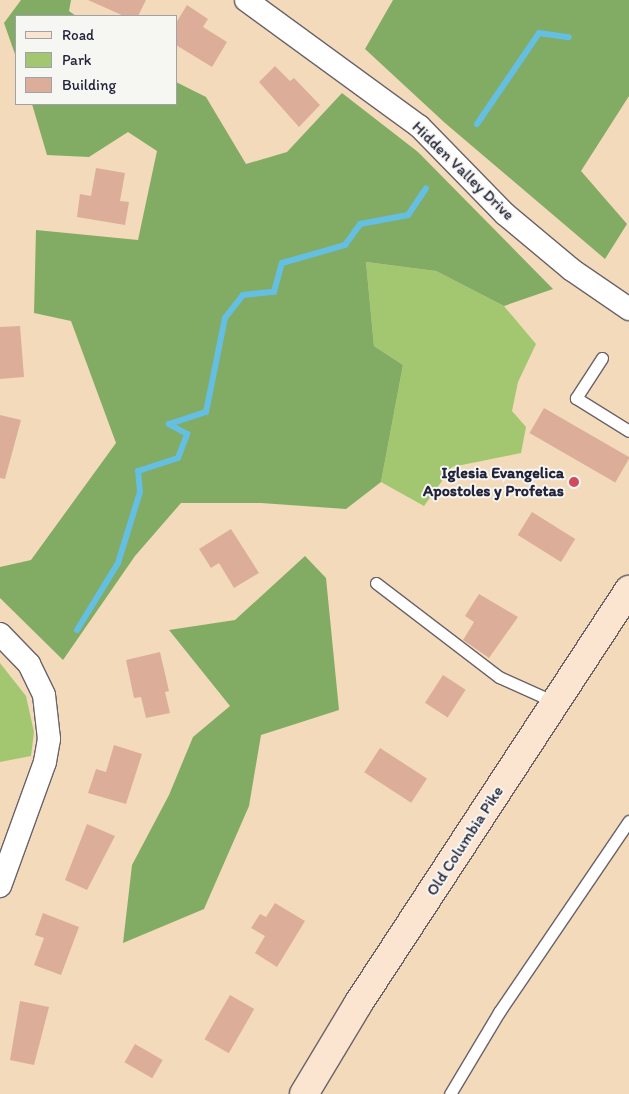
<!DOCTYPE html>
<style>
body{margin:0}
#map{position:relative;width:629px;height:1094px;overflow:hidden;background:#f3dabb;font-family:Itim,sans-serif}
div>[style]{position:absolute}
.green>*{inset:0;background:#a3c771}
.forest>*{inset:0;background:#82ac63}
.stream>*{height:6px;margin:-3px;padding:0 3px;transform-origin:3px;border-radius:3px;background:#64bfe2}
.building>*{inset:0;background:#dcae99;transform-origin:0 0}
.roads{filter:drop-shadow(1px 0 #6b6268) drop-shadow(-1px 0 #6b6268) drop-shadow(0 1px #6b6268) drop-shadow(0 -1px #6b6268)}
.lane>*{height:11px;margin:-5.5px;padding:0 5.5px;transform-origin:5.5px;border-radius:5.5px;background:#fff}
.street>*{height:22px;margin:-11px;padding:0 11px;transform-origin:11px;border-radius:11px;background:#fff}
.secondary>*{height:28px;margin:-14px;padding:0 14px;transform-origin:14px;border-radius:14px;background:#fce5d0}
.dots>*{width:14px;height:14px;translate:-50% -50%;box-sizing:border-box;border:2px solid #f6f6f2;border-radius:50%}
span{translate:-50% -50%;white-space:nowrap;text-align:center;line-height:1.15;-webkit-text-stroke:4px #f6f6f2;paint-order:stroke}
.street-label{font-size:16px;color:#22223b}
.poi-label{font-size:16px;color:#22223b;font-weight:700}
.right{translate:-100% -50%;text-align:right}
.legend{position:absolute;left:15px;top:15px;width:162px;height:90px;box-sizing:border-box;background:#f6f6f2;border:1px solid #a1a1a9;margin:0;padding:6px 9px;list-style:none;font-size:15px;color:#22223b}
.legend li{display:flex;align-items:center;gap:10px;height:25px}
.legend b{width:25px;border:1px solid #a1a1a9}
</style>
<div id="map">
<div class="green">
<i style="clip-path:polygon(366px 262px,436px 271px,504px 306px,536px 344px,518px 382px,512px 411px,526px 427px,521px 453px,452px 467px,424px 506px,381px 482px,403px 365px,374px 346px)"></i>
<i style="clip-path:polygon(0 663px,26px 696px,34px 732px,31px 756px,0 762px)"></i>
</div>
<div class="forest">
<i style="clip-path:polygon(21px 0,71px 0,69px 11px,76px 16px,16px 16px,16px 57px,4px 23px)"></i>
<i style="clip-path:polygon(393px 0,629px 0,629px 96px,581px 171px,627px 224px,605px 259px,445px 123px,365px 49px)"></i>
<i style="clip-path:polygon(176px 82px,206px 97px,246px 164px,287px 152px,342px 93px,418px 152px,553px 289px,504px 306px,436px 271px,366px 262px,374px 346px,403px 365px,381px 482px,346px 509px,261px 503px,181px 503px,135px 556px,63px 660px,0 598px,0 567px,31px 560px,116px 443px,71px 321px,34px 313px,36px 230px,138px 240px,157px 151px,128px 132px,89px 157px,47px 155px,32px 104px,176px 104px)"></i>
<i style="clip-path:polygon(305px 556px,326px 578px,339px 710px,261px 735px,249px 806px,204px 909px,123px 943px,132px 865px,169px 795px,193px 737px,230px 706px,169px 630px,235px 620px)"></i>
</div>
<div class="stream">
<i style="left:477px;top:124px;width:110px;rotate:-55.7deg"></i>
<i style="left:539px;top:33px;width:30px;rotate:8deg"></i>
<i style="left:77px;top:630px;width:79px;rotate:-58.5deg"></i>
<i style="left:118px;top:563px;width:74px;rotate:-72.8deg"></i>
<i style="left:140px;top:492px;width:21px;rotate:-95deg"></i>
<i style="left:138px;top:471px;width:42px;rotate:-18deg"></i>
<i style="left:178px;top:458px;width:26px;rotate:-69deg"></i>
<i style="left:187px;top:434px;width:21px;rotate:-151deg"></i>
<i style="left:169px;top:424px;width:39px;rotate:-18deg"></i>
<i style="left:206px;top:412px;width:96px;rotate:-78.6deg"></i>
<i style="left:225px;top:318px;width:29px;rotate:-52deg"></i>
<i style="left:243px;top:295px;width:31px;rotate:-6deg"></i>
<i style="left:274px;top:292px;width:30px;rotate:-75deg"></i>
<i style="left:282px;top:263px;width:66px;rotate:-15.9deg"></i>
<i style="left:345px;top:245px;width:26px;rotate:-54deg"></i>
<i style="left:360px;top:224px;width:49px;rotate:-10.6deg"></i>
<i style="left:408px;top:215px;width:32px;rotate:-56deg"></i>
</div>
<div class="building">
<i style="clip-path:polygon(88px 0,146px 0,138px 16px,124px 16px)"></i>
<i style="clip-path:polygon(187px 5px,208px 19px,203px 27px,227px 42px,212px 67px,176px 45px,176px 23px)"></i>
<i style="clip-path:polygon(275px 66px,290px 81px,294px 78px,320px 105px,299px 127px,259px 82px)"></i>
<i style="clip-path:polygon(96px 168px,125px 173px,120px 201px,129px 202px,125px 225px,77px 217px,80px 194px,91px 196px)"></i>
<i style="clip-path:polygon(20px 326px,24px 377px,0 379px,0 327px)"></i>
<i style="left:544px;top:408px;width:99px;height:29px;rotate:30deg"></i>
<i style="clip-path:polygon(0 415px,21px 420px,5px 479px,0 478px)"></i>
<i style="left:532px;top:512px;width:51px;height:27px;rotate:32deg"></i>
<i style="clip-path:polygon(231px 529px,259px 573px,234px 588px,219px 563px,211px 568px,199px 549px)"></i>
<i style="clip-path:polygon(479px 594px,518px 617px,489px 658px,463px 640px,474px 622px,465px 616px)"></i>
<i style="clip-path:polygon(160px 652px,169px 691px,165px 692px,170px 713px,146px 718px,141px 697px,134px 698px,126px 660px)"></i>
<i style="left:443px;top:675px;width:27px;height:33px;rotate:33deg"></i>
<i style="clip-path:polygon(114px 745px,142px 754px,126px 804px,88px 793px,96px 769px,106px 772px)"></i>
<i style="left:380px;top:748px;width:56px;height:29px;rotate:33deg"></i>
<i style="clip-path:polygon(87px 824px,115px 836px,87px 890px,65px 880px)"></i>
<i style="clip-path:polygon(275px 903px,305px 921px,277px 967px,255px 953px,265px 936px,251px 928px,260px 914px,266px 917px)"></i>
<i style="clip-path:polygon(43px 913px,79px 927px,61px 975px,34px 965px,44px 938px,35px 935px)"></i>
<i style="left:230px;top:995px;width:28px;height:51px;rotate:30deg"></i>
<i style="clip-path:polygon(20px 1001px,49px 1007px,34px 1065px,10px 1060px)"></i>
<i style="left:135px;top:1044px;width:32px;height:21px;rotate:30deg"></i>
</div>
<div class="roads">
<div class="lane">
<i style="left:602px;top:358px;width:48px;rotate:123deg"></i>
<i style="left:576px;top:398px;width:62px;rotate:31.9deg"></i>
<i style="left:376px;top:583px;width:155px;rotate:37.4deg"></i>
<i style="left:499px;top:677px;width:61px;rotate:24.1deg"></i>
<i style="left:450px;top:1094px;width:96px;rotate:-59.1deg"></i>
<i style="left:499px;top:1012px;width:231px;rotate:-55.8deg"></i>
</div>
<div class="street">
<i style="left:246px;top:0;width:214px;rotate:36.1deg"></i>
<i style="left:419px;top:126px;width:123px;rotate:45.7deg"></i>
<i style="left:505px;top:214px;width:87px;rotate:39.9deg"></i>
<i style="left:572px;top:270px;width:69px;rotate:34.4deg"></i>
<i style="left:0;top:634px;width:42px;rotate:46deg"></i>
<i style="left:29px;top:664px;width:34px;rotate:64deg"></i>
<i style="left:44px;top:695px;width:44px;rotate:83.5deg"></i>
<i style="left:49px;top:739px;width:23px;rotate:100deg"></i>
<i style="left:45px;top:762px;width:132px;rotate:109.9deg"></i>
</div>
<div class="secondary">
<i style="left:304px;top:1094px;width:105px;rotate:-59deg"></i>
<i style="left:358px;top:1004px;width:495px;rotate:-56.8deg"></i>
</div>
</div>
<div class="dots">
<i style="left:574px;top:482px;background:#d1495b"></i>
</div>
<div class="street-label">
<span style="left:463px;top:171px;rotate:44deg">Hidden Valley Drive</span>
<span style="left:465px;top:841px;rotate:-57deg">Old Columbia Pike</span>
</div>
<div class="poi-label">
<span class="right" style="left:564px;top:482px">Iglesia Evangelica<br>Apostoles y Profetas</span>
</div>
<ul class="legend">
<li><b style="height:6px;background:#fce5d0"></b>Road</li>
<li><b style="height:14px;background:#a3c771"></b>Park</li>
<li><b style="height:14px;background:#dcae99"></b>Building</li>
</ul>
</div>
